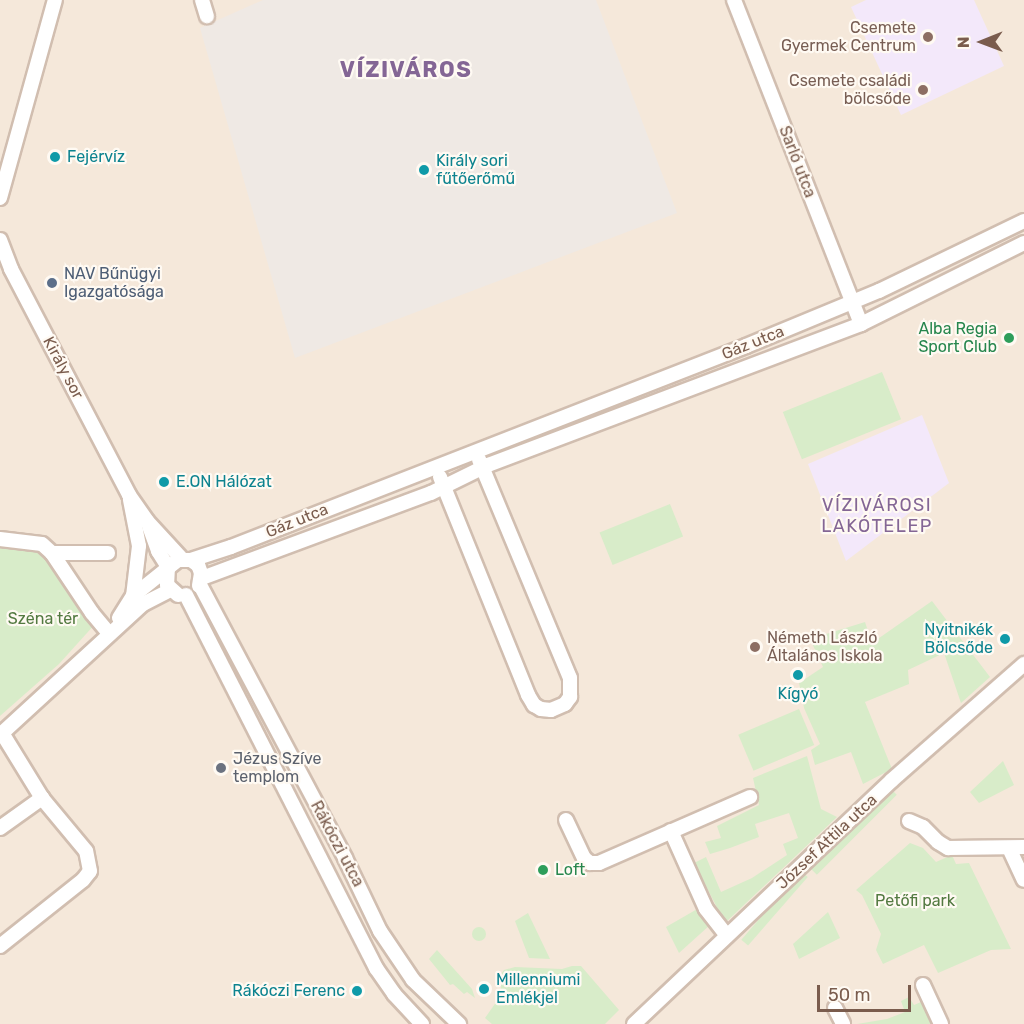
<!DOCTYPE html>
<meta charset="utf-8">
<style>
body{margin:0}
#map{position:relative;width:1024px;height:1024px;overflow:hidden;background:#fdf6ec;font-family:Rubik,sans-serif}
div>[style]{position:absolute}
.residential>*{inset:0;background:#f5e8da;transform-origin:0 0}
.industrial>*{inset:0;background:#efe9e4}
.education>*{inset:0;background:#f3e8fa}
.green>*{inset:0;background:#d8ecc9;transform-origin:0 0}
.round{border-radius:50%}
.roads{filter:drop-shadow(2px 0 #d1beb0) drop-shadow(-2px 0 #d1beb0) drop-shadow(0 2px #d1beb0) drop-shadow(0 -2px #d1beb0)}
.minor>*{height:14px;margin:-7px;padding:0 7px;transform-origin:7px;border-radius:7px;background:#fff}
.dots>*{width:16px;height:16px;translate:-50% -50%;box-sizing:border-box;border:3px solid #fffaf3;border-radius:50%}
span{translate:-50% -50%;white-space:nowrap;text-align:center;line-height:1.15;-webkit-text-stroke:4.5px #fffaf3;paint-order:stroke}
.education-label{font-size:16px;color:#785e54}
.right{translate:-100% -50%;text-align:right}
.left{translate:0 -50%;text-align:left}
.culture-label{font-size:16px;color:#0d838f}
.street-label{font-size:16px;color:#7a5c4d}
.service-label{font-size:16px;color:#4e5e75}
.leisure-label{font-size:16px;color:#27864d}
.park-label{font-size:16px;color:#537a41}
.worship-label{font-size:16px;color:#5b616d}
.neighbourhood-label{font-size:18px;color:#846695;letter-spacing:1.5px}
.district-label{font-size:22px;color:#846695;font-weight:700;letter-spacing:1.5px}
.north{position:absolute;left:952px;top:12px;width:60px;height:60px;-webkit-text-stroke:4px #fffaf3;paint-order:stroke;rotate:269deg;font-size:16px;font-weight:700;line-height:24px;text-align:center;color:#7a5c4d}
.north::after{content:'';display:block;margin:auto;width:21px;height:27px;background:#7a5c4d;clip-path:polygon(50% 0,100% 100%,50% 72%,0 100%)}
.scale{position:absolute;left:817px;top:985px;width:94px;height:27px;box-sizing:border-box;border:3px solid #7a5c4d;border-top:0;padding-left:8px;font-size:18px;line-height:21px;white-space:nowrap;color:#7a5c4d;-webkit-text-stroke:4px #fffaf3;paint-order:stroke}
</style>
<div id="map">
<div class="residential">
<i style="left:0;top:0;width:1024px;height:1024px"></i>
</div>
<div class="industrial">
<i style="clip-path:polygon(263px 0,596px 0,677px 213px,295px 358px,200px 28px)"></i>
</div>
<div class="education">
<i style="clip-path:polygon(866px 0,974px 0,1004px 66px,901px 115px,851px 7px)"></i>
<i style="clip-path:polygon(922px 415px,949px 483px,846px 561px,808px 464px)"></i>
</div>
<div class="green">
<i style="left:882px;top:372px;width:51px;height:107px;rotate:68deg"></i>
<i style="left:670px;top:504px;width:35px;height:76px;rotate:68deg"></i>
<i style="clip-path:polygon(0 543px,35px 546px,45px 553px,96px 623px,59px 664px,0 716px)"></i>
<i style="clip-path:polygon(932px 601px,990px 677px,961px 703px,944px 653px,908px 670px,909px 684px,865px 702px,892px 769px,863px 784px,851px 752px,815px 765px,811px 750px,820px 744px,804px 708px,799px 683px,823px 667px,810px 639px,865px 622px,872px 643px)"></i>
<i style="left:799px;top:709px;width:39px;height:66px;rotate:67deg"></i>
<i style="clip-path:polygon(807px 756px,821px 809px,837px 817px,725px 923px,694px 863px,706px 857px,721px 892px,752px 878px,787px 855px,783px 844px,798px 838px,789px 813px,755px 824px,759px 837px,730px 848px,710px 854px,705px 842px,721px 838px,717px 826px,759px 805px,753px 778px)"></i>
<i style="clip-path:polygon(1003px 761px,1014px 785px,979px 803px,970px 792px)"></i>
<i style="left:889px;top:787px;width:11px;height:113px;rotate:45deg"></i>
<i style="clip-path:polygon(910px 843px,923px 848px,936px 862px,952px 855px,956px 864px,969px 863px,1011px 949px,991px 950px,938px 973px,924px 945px,883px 964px,876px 950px,881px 934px,862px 895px,856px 890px)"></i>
<i style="left:801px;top:871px;width:9px;height:91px;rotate:41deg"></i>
<i style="clip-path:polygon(699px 908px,710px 925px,679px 953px,666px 927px)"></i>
<i style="clip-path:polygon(828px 912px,840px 938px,799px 959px,793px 944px)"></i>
<i style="clip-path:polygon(528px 913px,550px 959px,529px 958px,515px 921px)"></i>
<i class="round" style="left:472px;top:927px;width:14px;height:14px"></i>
<i style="clip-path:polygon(437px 950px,472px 989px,475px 998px,467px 992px,464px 994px,453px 984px,450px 985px,429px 959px)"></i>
<i style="clip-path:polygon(572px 966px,581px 966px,619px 1010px,605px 1024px,492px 1024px,485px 1018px,499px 998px,501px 987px,498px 978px,504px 970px,515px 967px,562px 969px)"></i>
<i style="clip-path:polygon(909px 997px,914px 1005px,921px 1002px,931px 1024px,857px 1024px,887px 1019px,905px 1012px,901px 1001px)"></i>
</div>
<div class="roads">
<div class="minor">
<i style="left:202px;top:0;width:17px;rotate:73deg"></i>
<i style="left:734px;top:0;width:348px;rotate:68.6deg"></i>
<i style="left:0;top:198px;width:205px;rotate:-74.5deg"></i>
<i style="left:0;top:240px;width:31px;rotate:69deg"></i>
<i style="left:11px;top:269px;width:255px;rotate:62.4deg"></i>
<i style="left:129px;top:495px;width:32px;rotate:55deg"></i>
<i style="left:147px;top:521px;width:52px;rotate:47.4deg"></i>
<i style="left:440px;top:477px;width:235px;rotate:68deg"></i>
<i style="left:528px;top:695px;width:12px;rotate:59deg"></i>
<i style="left:534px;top:705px;width:8px;rotate:30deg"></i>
<i style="left:541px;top:709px;width:10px;rotate:6deg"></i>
<i style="left:551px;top:710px;width:15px;rotate:-23deg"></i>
<i style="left:565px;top:704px;width:9px;rotate:-54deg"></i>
<i style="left:570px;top:697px;width:19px;rotate:-90deg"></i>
<i style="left:570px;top:678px;width:237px;rotate:-112.6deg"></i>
<i style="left:130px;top:500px;width:47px;rotate:78.9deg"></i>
<i style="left:139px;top:546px;width:50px;rotate:96.8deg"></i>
<i style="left:149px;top:526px;width:27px;rotate:70deg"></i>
<i style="left:158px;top:551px;width:19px;rotate:58deg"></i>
<i style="left:0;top:539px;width:42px;rotate:6.8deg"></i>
<i style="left:42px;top:544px;width:13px;rotate:42deg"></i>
<i style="left:52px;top:553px;width:72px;rotate:56.3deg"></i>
<i style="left:92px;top:613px;width:26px;rotate:50deg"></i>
<i style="left:52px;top:553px;width:56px"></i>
<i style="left:191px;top:560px;width:42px;rotate:-18deg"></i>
<i style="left:231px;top:547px;width:553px;rotate:-21.32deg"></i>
<i style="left:746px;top:346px;width:144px;rotate:-22.5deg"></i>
<i style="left:879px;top:291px;width:161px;rotate:-25.8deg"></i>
<i style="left:168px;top:567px;width:18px;rotate:93deg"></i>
<i style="left:167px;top:585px;width:15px;rotate:42deg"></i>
<i style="left:202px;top:578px;width:244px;rotate:-20.4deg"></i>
<i style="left:431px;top:493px;width:64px;rotate:-26.2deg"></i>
<i style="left:488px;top:465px;width:399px;rotate:-20.7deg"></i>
<i style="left:861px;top:324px;width:182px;rotate:-26.4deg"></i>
<i style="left:200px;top:585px;width:309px;rotate:62deg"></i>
<i style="left:345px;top:858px;width:81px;rotate:64.4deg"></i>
<i style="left:380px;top:931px;width:59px;rotate:56deg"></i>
<i style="left:413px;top:980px;width:64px;rotate:43.7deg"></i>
<i style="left:186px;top:595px;width:419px;rotate:63deg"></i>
<i style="left:376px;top:968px;width:32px;rotate:55deg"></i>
<i style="left:394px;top:994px;width:41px;rotate:47deg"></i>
<i style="left:119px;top:618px;width:26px;rotate:-58deg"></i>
<i style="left:133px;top:596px;width:58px;rotate:-38.7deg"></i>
<i style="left:178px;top:560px;width:13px"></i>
<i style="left:191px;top:560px;width:9px;rotate:36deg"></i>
<i style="left:198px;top:565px;width:9px;rotate:69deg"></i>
<i style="left:201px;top:573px;width:13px;rotate:99deg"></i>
<i style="left:0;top:735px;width:194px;rotate:-42.5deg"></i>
<i style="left:143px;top:604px;width:30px;rotate:-27deg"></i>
<i style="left:566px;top:820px;width:42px;rotate:64.7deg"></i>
<i style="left:584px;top:858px;width:8px;rotate:40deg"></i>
<i style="left:590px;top:863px;width:9px"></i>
<i style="left:599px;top:863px;width:165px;rotate:-23.6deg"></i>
<i style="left:909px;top:821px;width:15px;rotate:23deg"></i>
<i style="left:923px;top:827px;width:21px;rotate:45deg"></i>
<i style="left:938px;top:842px;width:12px;rotate:31deg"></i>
<i style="left:948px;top:848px;width:76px;rotate:-0.8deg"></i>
<i style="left:0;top:828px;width:52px;rotate:-35.5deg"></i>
<i style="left:671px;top:831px;width:85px;rotate:65.8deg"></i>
<i style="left:706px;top:909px;width:34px;rotate:52deg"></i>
<i style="left:1009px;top:848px;width:35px;rotate:65deg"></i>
<i style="left:0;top:946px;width:106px;rotate:-38.5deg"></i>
<i style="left:83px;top:880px;width:11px;rotate:-52deg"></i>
<i style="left:90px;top:871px;width:20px;rotate:-101deg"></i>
<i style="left:86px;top:851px;width:69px;rotate:-129.7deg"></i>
<i style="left:42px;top:798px;width:76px;rotate:-121.6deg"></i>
<i style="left:923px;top:985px;width:43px;rotate:65.2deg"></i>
<i style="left:835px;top:1008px;width:18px;rotate:63deg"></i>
<i style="left:634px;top:1024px;width:355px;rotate:-43.4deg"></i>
<i style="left:892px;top:780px;width:176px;rotate:-41.3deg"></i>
</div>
</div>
<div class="dots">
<i style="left:928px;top:37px;background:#8d6e63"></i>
<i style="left:923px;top:90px;background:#8d6e63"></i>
<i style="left:55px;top:157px;background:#0f9aa8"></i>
<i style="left:424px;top:170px;background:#0f9aa8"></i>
<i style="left:52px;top:283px;background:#5c6f8a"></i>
<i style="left:1009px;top:338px;background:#2e9e5b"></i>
<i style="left:164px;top:482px;background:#0f9aa8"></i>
<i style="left:1005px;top:639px;background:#0f9aa8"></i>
<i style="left:755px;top:647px;background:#8d6e63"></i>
<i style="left:798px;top:675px;background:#0f9aa8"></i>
<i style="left:221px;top:768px;background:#6b7280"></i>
<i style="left:543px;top:870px;background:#2e9e5b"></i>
<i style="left:484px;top:989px;background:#0f9aa8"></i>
<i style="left:357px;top:991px;background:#0f9aa8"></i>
</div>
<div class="education-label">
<span class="right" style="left:916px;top:37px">Csemete<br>Gyermek Centrum</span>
<span class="right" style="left:911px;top:90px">Csemete családi<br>bölcsőde</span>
<span class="left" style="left:767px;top:647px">Németh László<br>Általános Iskola</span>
</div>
<div class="culture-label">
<span class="left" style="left:67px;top:157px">Fejérvíz</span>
<span class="left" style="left:436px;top:170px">Király sori<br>fűtőerőmű</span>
<span class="left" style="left:176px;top:482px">E.ON Hálózat</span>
<span class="right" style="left:993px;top:639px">Nyitnikék<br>Bölcsőde</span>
<span style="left:798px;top:694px">Kígyó</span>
<span class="left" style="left:496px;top:989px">Millenniumi<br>Emlékjel</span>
<span class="right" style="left:345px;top:991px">Rákóczi Ferenc</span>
</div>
<div class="street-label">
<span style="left:797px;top:162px;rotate:69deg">Sarló utca</span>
<span style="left:753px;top:343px;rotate:-22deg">Gáz utca</span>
<span style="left:63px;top:368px;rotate:62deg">Király sor</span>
<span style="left:297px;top:521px;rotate:-22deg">Gáz utca</span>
<span style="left:827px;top:842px;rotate:-43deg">József Attila utca</span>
<span style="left:337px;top:844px;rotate:62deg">Rákóczi utca</span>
</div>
<div class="service-label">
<span class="left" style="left:64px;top:283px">NAV Bűnügyi<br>Igazgatósága</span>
</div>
<div class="leisure-label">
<span class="right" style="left:997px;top:338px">Alba Regia<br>Sport Club</span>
<span class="left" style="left:555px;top:870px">Loft</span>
</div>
<div class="park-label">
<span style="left:43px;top:619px">Széna tér</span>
<span style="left:915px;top:901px">Petőfi park</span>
</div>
<div class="worship-label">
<span class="left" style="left:233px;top:768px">Jézus Szíve<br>templom</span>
</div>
<div class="neighbourhood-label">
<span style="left:877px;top:516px">VÍZIVÁROSI<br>LAKÓTELEP</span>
</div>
<div class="district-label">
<span style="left:406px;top:70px">VÍZIVÁROS</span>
</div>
<div class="north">N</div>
<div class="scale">50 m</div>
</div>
